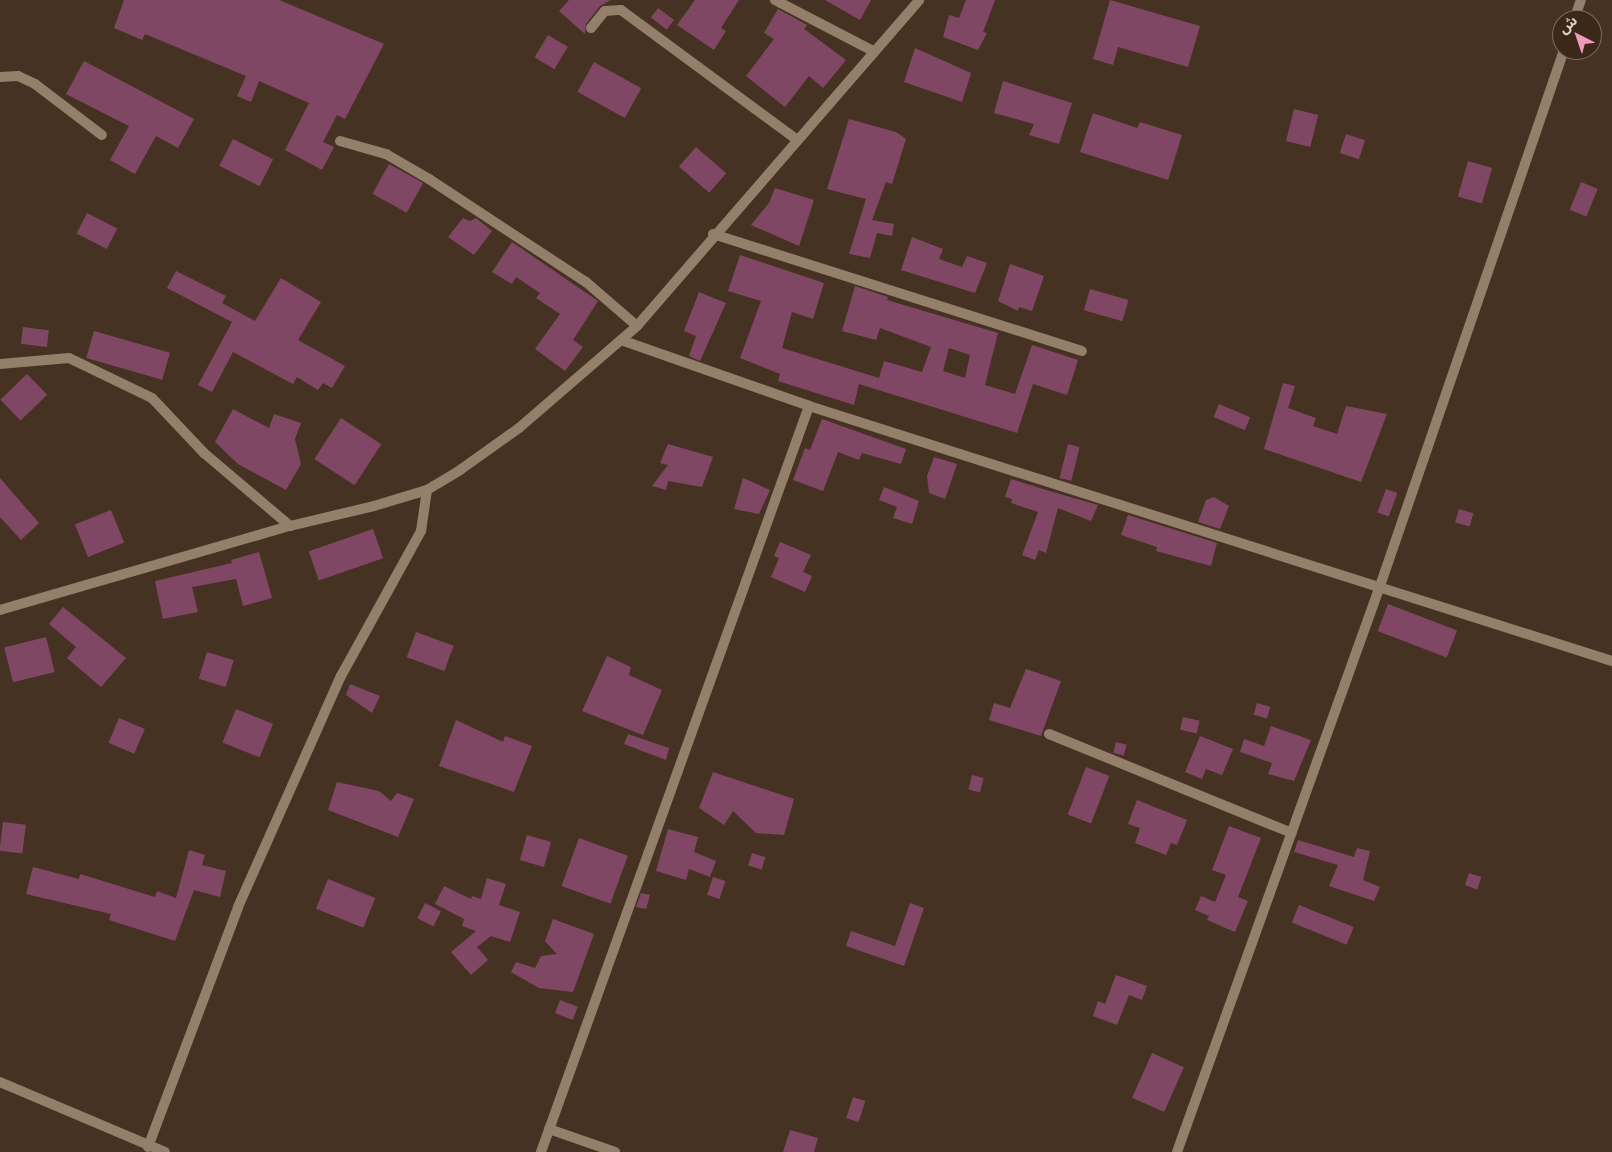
<!DOCTYPE html>
<meta charset="utf-8">
<style>
body{margin:0}
#map{position:relative;width:1612px;height:1152px;overflow:hidden;background:#463223;font-family:"Noto Sans","Noto Sans Arabic",sans-serif}
div>[style]{position:absolute}
.building>*{inset:0;background:#804765;transform-origin:0 0}
.minor>*{height:10px;margin:-5px;padding:0 5px;transform-origin:5px;border-radius:5px;background:#947f6b}
.tertiary>*{height:10px;margin:-5px;padding:0 5px;transform-origin:5px;border-radius:5px;background:#947f6b}
span{translate:-50% -50%;white-space:nowrap;text-align:center;line-height:1.15;-webkit-text-stroke:4.5px #3b2819;paint-order:stroke}
.north{position:absolute;left:1552px;top:10px;width:50px;height:50px;box-sizing:border-box;background:#3b2819;border:1px solid #7d6c60;border-radius:50%;rotate:319deg;font-size:14px;font-weight:700;line-height:20px;text-align:center;color:#e0d3ca}
.north::after{content:'';display:block;margin:auto;width:18px;height:22px;background:#ef9ab8;clip-path:polygon(50% 0,100% 100%,50% 72%,0 100%)}
</style>
<div id="map">
<div class="building">
<i style="clip-path:polygon(124px 0,279px 0,384px 44px,345px 119px,337px 115px,323px 142px,334px 147px,322px 170px,285px 150px,309px 103px,259px 81px,251px 102px,237px 96px,246px 76px,145px 34px,142px 40px,114px 28px)"></i>
<i style="clip-path:polygon(569px 0,611px 0,600px 6px,586px 24px,585px 34px,559px 11px)"></i>
<i style="clip-path:polygon(695px 0,739px 0,721px 28px,726px 31px,714px 50px,677px 25px)"></i>
<i style="clip-path:polygon(825px 0,871px 0,860px 20px)"></i>
<i style="clip-path:polygon(966px 0,995px 0,983px 32px,987px 33px,978px 50px,943px 37px,949px 15px,959px 18px)"></i>
<i style="clip-path:polygon(1110px 0,1200px 26px,1188px 67px,1118px 47px,1113px 65px,1093px 59px)"></i>
<i style="left:658px;top:8px;width:20px;height:12px;rotate:37deg"></i>
<i style="clip-path:polygon(778px 9px,807px 25px,804px 29px,846px 60px,823px 88px,809px 76px,785px 107px,746px 76px,774px 39px,764px 33px)"></i>
<i style="left:548px;top:35px;width:23px;height:26px;rotate:31deg"></i>
<i style="clip-path:polygon(915px 48px,971px 73px,962px 102px,904px 82px)"></i>
<i style="clip-path:polygon(84px 61px,194px 119px,178px 148px,156px 136px,135px 174px,110px 160px,129px 126px,66px 94px)"></i>
<i style="left:594px;top:62px;width:54px;height:34px;rotate:29deg"></i>
<i style="clip-path:polygon(1003px 81px,1072px 103px,1059px 144px,1029px 135px,1034px 124px,994px 113px)"></i>
<i style="left:1294px;top:109px;width:25px;height:33px;rotate:14deg"></i>
<i style="clip-path:polygon(1093px 113px,1137px 128px,1140px 122px,1182px 135px,1168px 180px,1080px 152px)"></i>
<i style="clip-path:polygon(849px 119px,896px 132px,906px 139px,892px 184px,886px 182px,872px 220px,894px 224px,892px 236px,877px 233px,870px 258px,849px 254px,866px 199px,827px 189px)"></i>
<i style="left:1346px;top:134px;width:20px;height:20px;rotate:18deg"></i>
<i style="left:233px;top:139px;width:45px;height:30px;rotate:27deg"></i>
<i style="left:696px;top:147px;width:40px;height:26px;rotate:41deg"></i>
<i style="left:1468px;top:161px;width:25px;height:37px;rotate:16deg"></i>
<i style="left:389px;top:164px;width:39px;height:34px;rotate:29deg"></i>
<i style="left:1581px;top:182px;width:18px;height:30px;rotate:22deg"></i>
<i style="clip-path:polygon(775px 188px,814px 200px,799px 246px,751px 225px,769px 203px)"></i>
<i style="left:87px;top:213px;width:34px;height:23px;rotate:27deg"></i>
<i style="clip-path:polygon(463px 218px,470px 221px,476px 218px,492px 231px,474px 255px,448px 237px)"></i>
<i style="clip-path:polygon(912px 237px,943px 249px,939px 259px,962px 267px,967px 256px,987px 263px,975px 293px,901px 270px)"></i>
<i style="clip-path:polygon(512px 242px,598px 301px,573px 340px,583px 347px,565px 371px,535px 349px,560px 314px,536px 298px,540px 293px,516px 277px,512px 284px,492px 272px)"></i>
<i style="clip-path:polygon(evenodd,740px 255px,824px 283px,813px 319px,792px 312px,782px 348px,879px 378px,884px 361px,922px 372px,931px 347px,880px 328px,876px 340px,842px 331px,855px 286px,888px 297px,887px 300px,998px 333px,985px 385px,1015px 394px,1032px 345px,1078px 360px,1067px 395px,1033px 384px,1017px 433px,859px 384px,854px 405px,778px 381px,780px 374px,740px 358px,761px 301px,728px 291px,740px 255px,949px 348px,970px 355px,965px 378px,943px 371px,949px 348px)"></i>
<i style="clip-path:polygon(1010px 264px,1044px 276px,1032px 311px,1019px 307px,1018px 311px,998px 301px)"></i>
<i style="clip-path:polygon(176px 271px,226px 296px,222px 303px,255px 321px,281px 278px,321px 302px,298px 340px,345px 366px,332px 388px,323px 383px,318px 390px,297px 377px,293px 384px,233px 352px,212px 392px,198px 385px,232px 322px,167px 288px)"></i>
<i style="left:1090px;top:289px;width:40px;height:22px;rotate:16deg"></i>
<i style="clip-path:polygon(699px 292px,726px 303px,700px 361px,689px 356px,696px 336px,684px 331px)"></i>
<i style="left:23px;top:327px;width:26px;height:17px;rotate:7deg"></i>
<i style="left:94px;top:331px;width:79px;height:28px;rotate:16deg"></i>
<i style="left:27px;top:374px;width:29px;height:37px;rotate:46deg"></i>
<i style="clip-path:polygon(1283px 383px,1295px 386px,1288px 408px,1316px 418px,1313px 426px,1337px 434px,1346px 406px,1387px 414px,1361px 482px,1264px 449px)"></i>
<i style="left:1219px;top:404px;width:34px;height:14px;rotate:23deg"></i>
<i style="clip-path:polygon(233px 409px,269px 428px,274px 414px,301px 423px,295px 439px,301px 464px,286px 490px,238px 464px,215px 442px)"></i>
<i style="left:341px;top:418px;width:48px;height:49px;rotate:33deg"></i>
<i style="clip-path:polygon(822px 419px,906px 449px,901px 464px,862px 453px,859px 460px,838px 452px,823px 491px,793px 480px,805px 448px,810px 450px)"></i>
<i style="clip-path:polygon(668px 444px,713px 457px,702px 487px,668px 481px,666px 490px,652px 486px,668px 465px,660px 463px)"></i>
<i style="left:1068px;top:444px;width:12px;height:35px;rotate:14deg"></i>
<i style="clip-path:polygon(934px 457px,957px 464px,945px 499px,929px 493px,927px 476px)"></i>
<i style="clip-path:polygon(0 478px,39px 523px,21px 540px,0 517px)"></i>
<i style="clip-path:polygon(743px 478px,770px 490px,759px 514px,734px 509px)"></i>
<i style="clip-path:polygon(1011px 479px,1046px 490px,1098px 505px,1091px 521px,1058px 508px,1046px 553px,1039px 550px,1035px 560px,1022px 555px,1038px 512px,1011px 503px,1012px 499px,1005px 497px)"></i>
<i style="clip-path:polygon(884px 487px,919px 501px,912px 524px,893px 518px,897px 507px,879px 500px)"></i>
<i style="left:1386px;top:489px;width:12px;height:25px;rotate:20deg"></i>
<i style="clip-path:polygon(1214px 497px,1229px 506px,1220px 529px,1198px 522px,1206px 500px)"></i>
<i style="left:1459px;top:509px;width:15px;height:14px;rotate:16deg"></i>
<i style="left:111px;top:510px;width:35px;height:39px;rotate:68deg"></i>
<i style="clip-path:polygon(1128px 515px,1217px 543px,1211px 566px,1156px 551px,1157px 547px,1121px 535px)"></i>
<i style="left:373px;top:529px;width:31px;height:68px;rotate:71deg"></i>
<i style="clip-path:polygon(780px 542px,811px 555px,803px 572px,812px 576px,805px 592px,771px 577px,779px 558px,774px 556px)"></i>
<i style="clip-path:polygon(259px 552px,272px 598px,243px 606px,236px 579px,192px 587px,198px 612px,163px 619px,155px 581px,232px 563px,231px 560px)"></i>
<i style="left:1388px;top:604px;width:74px;height:29px;rotate:21deg"></i>
<i style="clip-path:polygon(63px 607px,126px 658px,101px 687px,67px 658px,76px 647px,49px 624px)"></i>
<i style="left:416px;top:632px;width:40px;height:27px;rotate:20deg"></i>
<i style="left:46px;top:637px;width:36px;height:43px;rotate:76deg"></i>
<i style="left:207px;top:652px;width:28px;height:28px;rotate:17deg"></i>
<i style="clip-path:polygon(607px 656px,631px 667px,629px 675px,662px 690px,643px 735px,582px 711px)"></i>
<i style="clip-path:polygon(1026px 669px,1061px 681px,1041px 736px,989px 720px,994px 703px,1010px 708px)"></i>
<i style="clip-path:polygon(350px 684px,380px 696px,372px 713px,346px 695px)"></i>
<i style="left:1257px;top:703px;width:14px;height:12px;rotate:17deg"></i>
<i style="left:236px;top:709px;width:40px;height:36px;rotate:22deg"></i>
<i style="left:1183px;top:717px;width:17px;height:13px;rotate:13deg"></i>
<i style="left:119px;top:718px;width:28px;height:27px;rotate:23deg"></i>
<i style="clip-path:polygon(456px 720px,503px 742px,505px 736px,532px 746px,514px 792px,439px 766px)"></i>
<i style="clip-path:polygon(1271px 726px,1311px 740px,1294px 781px,1268px 774px,1272px 763px,1240px 752px,1244px 739px,1264px 746px)"></i>
<i style="clip-path:polygon(628px 734px,669px 748px,666px 760px,624px 744px)"></i>
<i style="clip-path:polygon(1200px 736px,1233px 749px,1222px 775px,1206px 769px,1202px 779px,1185px 772px)"></i>
<i style="left:1116px;top:742px;width:11px;height:11px;rotate:15deg"></i>
<i style="left:1086px;top:767px;width:25px;height:51px;rotate:21deg"></i>
<i style="clip-path:polygon(713px 772px,794px 799px,784px 835px,756px 833px,733px 811px,724px 825px,699px 808px)"></i>
<i style="left:972px;top:775px;width:12px;height:15px;rotate:14deg"></i>
<i style="clip-path:polygon(337px 782px,379px 791px,391px 801px,397px 793px,414px 799px,398px 837px,328px 810px)"></i>
<i style="clip-path:polygon(1137px 800px,1187px 820px,1177px 845px,1171px 843px,1166px 855px,1135px 843px,1140px 828px,1128px 824px)"></i>
<i style="left:3px;top:822px;width:23px;height:29px;rotate:7deg"></i>
<i style="clip-path:polygon(1229px 826px,1261px 838px,1238px 897px,1248px 901px,1235px 932px,1207px 920px,1209px 916px,1195px 910px,1201px 896px,1215px 902px,1226px 875px,1212px 870px)"></i>
<i style="clip-path:polygon(668px 829px,698px 837px,694px 852px,716px 861px,710px 877px,689px 869px,686px 880px,656px 871px)"></i>
<i style="left:527px;top:835px;width:25px;height:26px;rotate:16deg"></i>
<i style="left:579px;top:838px;width:52px;height:51px;rotate:20deg"></i>
<i style="clip-path:polygon(1298px 840px,1354px 857px,1357px 848px,1370px 851px,1363px 880px,1380px 887px,1374px 901px,1329px 886px,1338px 865px,1294px 852px)"></i>
<i style="clip-path:polygon(189px 850px,205px 855px,202px 865px,226px 871px,220px 897px,194px 890px,175px 941px,109px 920px,111px 914px,26px 894px,33px 867px,79px 879px,80px 874px,155px 897px,157px 891px,176px 898px)"></i>
<i style="left:752px;top:853px;width:14px;height:13px;rotate:17deg"></i>
<i style="left:1469px;top:873px;width:13px;height:13px;rotate:18deg"></i>
<i style="left:713px;top:877px;width:13px;height:19px;rotate:18deg"></i>
<i style="clip-path:polygon(487px 878px,506px 884px,499px 905px,520px 912px,510px 942px,491px 936px,477px 947px,488px 960px,471px 975px,451px 952px,476px 931px,462px 926px,464px 919px,435px 904px,444px 886px,471px 899px,472px 896px,481px 899px)"></i>
<i style="left:328px;top:879px;width:51px;height:32px;rotate:22deg"></i>
<i style="clip-path:polygon(641px 893px,650px 895px,646px 909px,636px 907px)"></i>
<i style="left:425px;top:903px;width:18px;height:17px;rotate:27deg"></i>
<i style="clip-path:polygon(910px 903px,924px 908px,904px 966px,846px 946px,851px 931px,895px 946px)"></i>
<i style="left:1299px;top:905px;width:59px;height:19px;rotate:22deg"></i>
<i style="clip-path:polygon(553px 919px,594px 934px,573px 992px,539px 988px,511px 972px,516px 962px,535px 968px,541px 956px,557px 954px,545px 941px)"></i>
<i style="clip-path:polygon(1116px 975px,1147px 986px,1142px 1000px,1129px 995px,1117px 1025px,1093px 1016px,1098px 1001px,1105px 1004px)"></i>
<i style="left:560px;top:1000px;width:19px;height:14px;rotate:21deg"></i>
<i style="left:1152px;top:1053px;width:35px;height:49px;rotate:24deg"></i>
<i style="left:853px;top:1097px;width:13px;height:22px;rotate:18deg"></i>
<i style="clip-path:polygon(790px 1130px,818px 1138px,814px 1152px,783px 1152px)"></i>
</div>
<div class="minor">
<i style="left:775px;top:0;width:110px;rotate:27.5deg"></i>
<i style="left:1574px;top:20px;width:21px;rotate:-71deg"></i>
<i style="left:591px;top:28px;width:22px;rotate:-51deg"></i>
<i style="left:605px;top:11px;width:16px;rotate:-4deg"></i>
<i style="left:621px;top:10px;width:217px;rotate:36.4deg"></i>
<i style="left:0;top:77px;width:18px;rotate:-3deg"></i>
<i style="left:18px;top:76px;width:19px;rotate:25deg"></i>
<i style="left:35px;top:84px;width:84px;rotate:37.3deg"></i>
<i style="left:340px;top:141px;width:48px;rotate:15.8deg"></i>
<i style="left:386px;top:154px;width:50px;rotate:30.2deg"></i>
<i style="left:429px;top:179px;width:188px;rotate:33.3deg"></i>
<i style="left:586px;top:282px;width:67px;rotate:40.8deg"></i>
<i style="left:713px;top:234px;width:387px;rotate:17.6deg"></i>
<i style="left:621px;top:340px;width:199px;rotate:19.3deg"></i>
<i style="left:809px;top:406px;width:843px;rotate:17.62deg"></i>
<i style="left:0;top:364px;width:69px;rotate:-5deg"></i>
<i style="left:69px;top:358px;width:92px;rotate:25.7deg"></i>
<i style="left:152px;top:398px;width:76px;rotate:46.6deg"></i>
<i style="left:204px;top:453px;width:113px;rotate:40.3deg"></i>
<i style="left:1049px;top:734px;width:262px;rotate:22.2deg"></i>
<i style="left:549px;top:1129px;width:70px;rotate:19.2deg"></i>
<i style="left:148px;top:1147px;width:256px;rotate:-69.4deg"></i>
<i style="left:238px;top:907px;width:253px;rotate:-66deg"></i>
<i style="left:341px;top:676px;width:166px;rotate:-61.1deg"></i>
<i style="left:421px;top:531px;width:41px;rotate:-81.7deg"></i>
<i style="left:541px;top:1152px;width:793px;rotate:-70.24deg"></i>
<i style="left:1177px;top:1152px;width:601px;rotate:-70.27deg"></i>
<i style="left:1380px;top:586px;width:567px;rotate:-71.05deg"></i>
</div>
<div class="tertiary">
<i style="left:0;top:610px;width:302px;rotate:-16.2deg"></i>
<i style="left:290px;top:526px;width:86px;rotate:-13.4deg"></i>
<i style="left:374px;top:506px;width:55px;rotate:-16.8deg"></i>
<i style="left:427px;top:490px;width:39px;rotate:-31deg"></i>
<i style="left:460px;top:470px;width:72px;rotate:-35.4deg"></i>
<i style="left:519px;top:428px;width:156px;rotate:-40.8deg"></i>
<i style="left:637px;top:326px;width:431px;rotate:-49.1deg"></i>
<i style="left:0;top:1082px;width:179px;rotate:23deg"></i>
</div>
<div class="north">ش</div>
</div>
